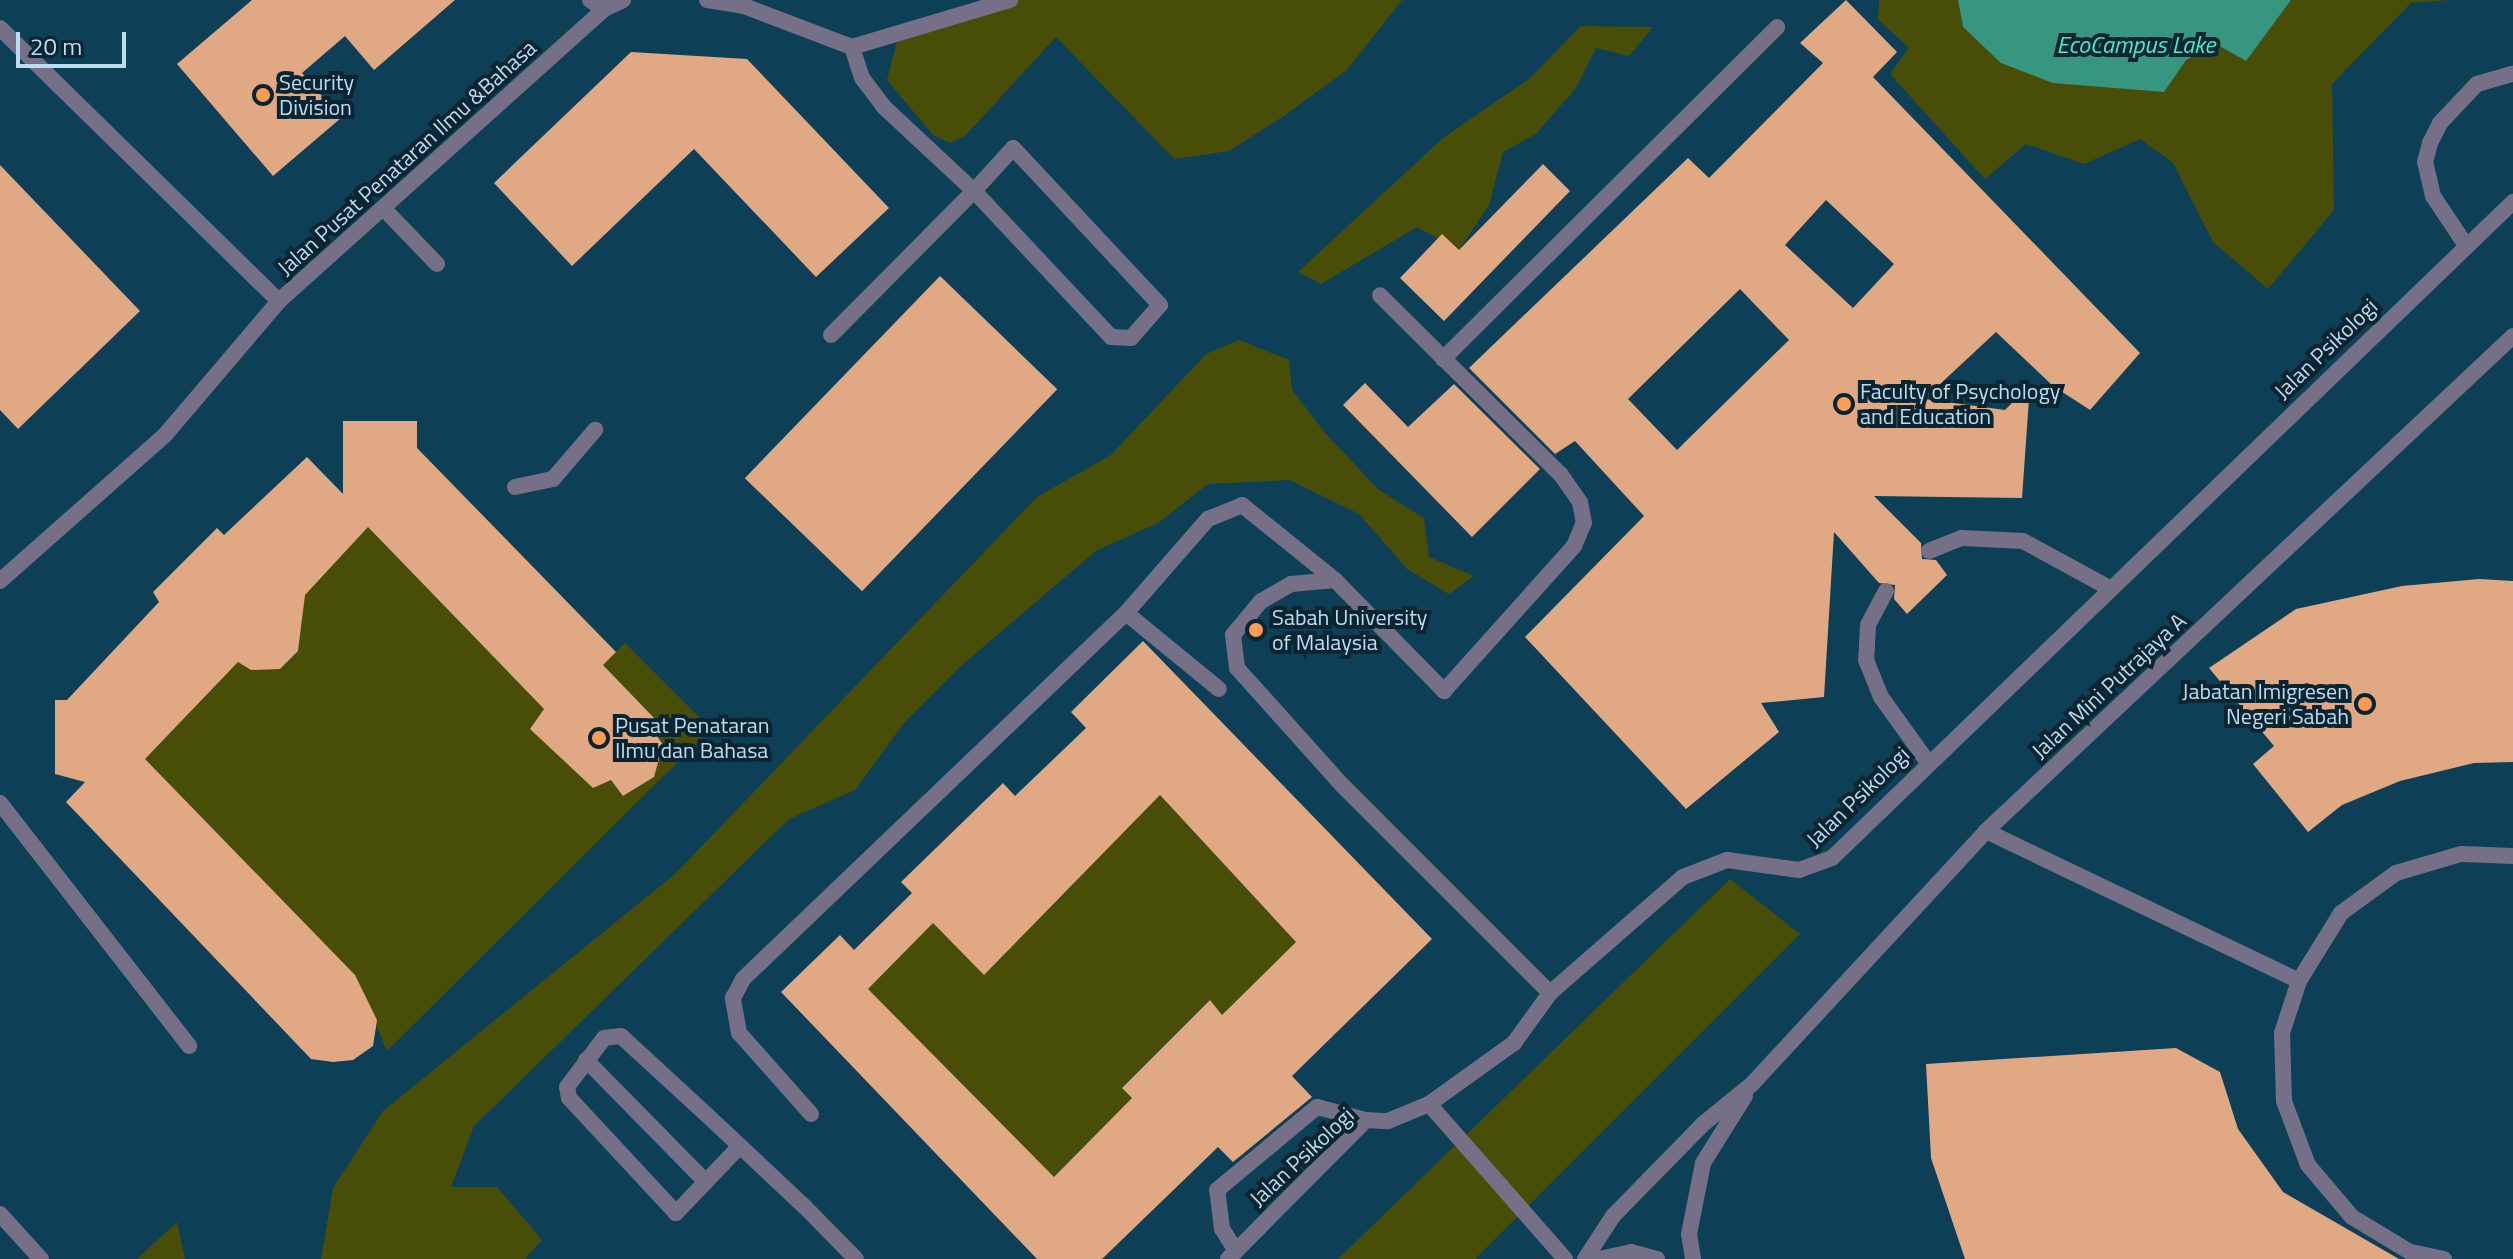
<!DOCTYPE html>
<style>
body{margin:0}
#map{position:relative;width:2513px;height:1259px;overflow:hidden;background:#0d3f57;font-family:"Titillium Web",sans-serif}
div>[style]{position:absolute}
.green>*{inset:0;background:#484e07}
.water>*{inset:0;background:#379680}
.building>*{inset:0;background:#e0a984;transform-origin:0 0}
.lane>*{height:16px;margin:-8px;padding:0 8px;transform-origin:8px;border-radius:8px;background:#756f87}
.street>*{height:16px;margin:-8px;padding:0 8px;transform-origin:8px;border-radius:8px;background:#756f87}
.dots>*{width:22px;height:22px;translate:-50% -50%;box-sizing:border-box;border:4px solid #0a2432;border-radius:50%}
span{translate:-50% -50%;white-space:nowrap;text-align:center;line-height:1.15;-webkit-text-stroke:8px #0a2432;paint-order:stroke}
.poi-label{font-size:22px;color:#bedcef}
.left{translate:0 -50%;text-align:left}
.right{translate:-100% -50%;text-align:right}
.street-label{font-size:22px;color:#bedcef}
.water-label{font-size:24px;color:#3ff0cb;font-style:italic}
.scale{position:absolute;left:16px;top:32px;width:110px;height:36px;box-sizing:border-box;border:4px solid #bedcef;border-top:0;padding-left:10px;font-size:24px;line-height:28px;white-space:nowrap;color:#bedcef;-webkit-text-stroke:6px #0a2432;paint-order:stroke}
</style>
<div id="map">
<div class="green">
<i style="clip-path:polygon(1006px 0,1402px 0,1347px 70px,1281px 118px,1229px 151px,1174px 159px,1056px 37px,965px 136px,950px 143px,933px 135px,887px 80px,897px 41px)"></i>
<i style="clip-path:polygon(1879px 0,1958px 0,1963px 27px,2186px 60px,2216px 44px,2246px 60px,2291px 0,2449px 0,2411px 3px,2332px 84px,2334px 210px,2268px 289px,2213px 242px,2173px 163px,2140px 139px,2084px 164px,2026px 144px,1985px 179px,1890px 74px,1909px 48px,1878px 19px)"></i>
<i style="clip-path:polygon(1581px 26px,1653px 27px,1629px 56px,1596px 48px,1576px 88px,1536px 134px,1503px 152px,1489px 205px,1459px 250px,1417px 227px,1321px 284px,1298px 272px,1443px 138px,1529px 79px)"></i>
<i style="clip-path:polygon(1239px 340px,1289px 360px,1292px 390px,1326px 434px,1379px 490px,1424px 518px,1429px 557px,1474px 576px,1449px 594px,1407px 569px,1359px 514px,1290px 480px,1208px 484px,1158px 523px,1097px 550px,962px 665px,904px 723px,855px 790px,789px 819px,474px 1126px,451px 1187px,497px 1187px,542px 1240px,525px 1259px,321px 1259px,333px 1188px,383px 1111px,675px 874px,1037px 497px,1111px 455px,1206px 354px)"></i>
<i style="clip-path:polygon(368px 527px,544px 709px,531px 729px,593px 788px,611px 780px,624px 796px,654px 777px,663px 746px,653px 730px,659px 722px,603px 665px,625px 643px,711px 729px,387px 1051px,355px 975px,145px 759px,238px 662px,280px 669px,298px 651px,302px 617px,291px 610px)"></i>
<i style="clip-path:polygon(1160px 795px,1296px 942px,1222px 1015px,1209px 1000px,1122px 1087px,1132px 1098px,1054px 1177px,868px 989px,933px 923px,985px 974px)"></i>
<i style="clip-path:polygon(1730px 879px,1800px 934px,1475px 1259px,1338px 1259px)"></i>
<i style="clip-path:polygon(177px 1222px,185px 1259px,137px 1259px)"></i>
</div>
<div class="water">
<i style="clip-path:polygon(1958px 0,2291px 0,2246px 61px,2216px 44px,2186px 60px,2164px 92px,2053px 83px,2001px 63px,1963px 27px)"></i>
</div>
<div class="building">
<i style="clip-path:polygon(252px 0,455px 0,374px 70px,345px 36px,302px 73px,341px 118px,273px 176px,177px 64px)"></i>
<i style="clip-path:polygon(evenodd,1846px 0,1897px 52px,1873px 77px,2140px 353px,2090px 410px,2053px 386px,1996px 332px,1924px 399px,2005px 410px,2030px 385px,2022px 498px,1874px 496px,1921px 543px,1922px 559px,1936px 560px,1947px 575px,1907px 614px,1894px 599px,1895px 585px,1879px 583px,1834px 532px,1824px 697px,1761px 703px,1779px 732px,1686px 809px,1525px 637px,1644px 516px,1575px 441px,1555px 454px,1469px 368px,1688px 158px,1709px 178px,1823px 63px,1800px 43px,1846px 0,1826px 200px,1894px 264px,1853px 308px,1785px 245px,1826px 200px,1846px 0,1740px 289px,1789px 340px,1677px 450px,1628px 399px,1740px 289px)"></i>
<i style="clip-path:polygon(631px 52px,747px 59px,889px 208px,816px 277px,694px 149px,572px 266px,494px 183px)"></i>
<i style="clip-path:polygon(1543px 164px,1570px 191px,1444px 321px,1400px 278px,1442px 234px,1459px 250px)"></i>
<i style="clip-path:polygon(0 165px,140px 311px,18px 429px,0 410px)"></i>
<i style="left:940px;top:276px;width:163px;height:281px;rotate:44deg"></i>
<i style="clip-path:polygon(1365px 383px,1408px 427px,1454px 384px,1540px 469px,1472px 537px,1343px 405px)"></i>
<i style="clip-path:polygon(343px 421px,417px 421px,417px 448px,616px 652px,603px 665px,659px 723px,653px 730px,663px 745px,654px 777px,623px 796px,611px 780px,593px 788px,530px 729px,544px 709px,368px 527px,305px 595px,298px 651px,280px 669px,251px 670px,238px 662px,145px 759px,355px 975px,377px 1020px,373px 1046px,353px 1060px,333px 1062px,311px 1059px,66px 802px,85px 782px,55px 774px,55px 700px,67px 700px,159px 602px,153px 592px,217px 528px,224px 535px,307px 457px,343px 494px)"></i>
<i style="clip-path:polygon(2479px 579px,2513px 581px,2513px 762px,2474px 763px,2400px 781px,2342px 805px,2308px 832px,2253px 764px,2274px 746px,2209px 668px,2296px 609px,2402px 586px)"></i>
<i style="clip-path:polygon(evenodd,1143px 641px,1432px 939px,1292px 1076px,1312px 1097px,1233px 1162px,1218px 1147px,1102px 1259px,1037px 1259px,781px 992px,840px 935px,854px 950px,912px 893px,901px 882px,1003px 783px,1015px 796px,1086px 728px,1071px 712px,1143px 641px,1160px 795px,1296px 942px,1222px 1015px,1210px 1000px,1122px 1088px,1132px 1098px,1054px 1177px,868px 989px,933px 923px,984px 975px,1160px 795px)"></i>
<i style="clip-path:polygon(2176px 1048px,2220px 1072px,2238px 1129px,2283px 1192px,2399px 1259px,1965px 1259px,1931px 1158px,1926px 1064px)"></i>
</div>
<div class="lane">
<i style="left:385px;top:210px;width:75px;rotate:46.1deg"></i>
<i style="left:2465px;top:244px;width:58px;rotate:-123.7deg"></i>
<i style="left:2433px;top:196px;width:35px;rotate:-103deg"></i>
<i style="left:2425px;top:162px;width:20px;rotate:-75deg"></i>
<i style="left:2430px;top:143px;width:22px;rotate:-63deg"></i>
<i style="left:2440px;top:123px;width:54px;rotate:-46.5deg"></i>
<i style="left:2477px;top:84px;width:37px;rotate:-16deg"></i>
<i style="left:831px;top:335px;width:203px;rotate:-45.2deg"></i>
<i style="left:974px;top:191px;width:200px;rotate:46.8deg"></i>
<i style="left:1111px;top:337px;width:20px;rotate:3deg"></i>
<i style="left:1131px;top:338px;width:44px;rotate:-48.7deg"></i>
<i style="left:1160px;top:305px;width:215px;rotate:-133.1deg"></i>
<i style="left:1013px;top:148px;width:58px;rotate:132.2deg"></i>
<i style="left:974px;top:191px;width:123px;rotate:-137deg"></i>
<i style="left:884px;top:107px;width:36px;rotate:-127deg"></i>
<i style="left:862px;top:78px;width:33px;rotate:-108deg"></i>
<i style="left:1443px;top:359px;width:471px;rotate:-44.8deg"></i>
<i style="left:515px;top:487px;width:39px;rotate:-12deg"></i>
<i style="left:553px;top:479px;width:65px;rotate:-49.4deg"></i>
<i style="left:1929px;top:551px;width:35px;rotate:-22deg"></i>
<i style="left:1962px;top:538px;width:61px;rotate:2.8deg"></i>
<i style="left:2023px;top:541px;width:100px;rotate:28.6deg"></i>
<i style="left:1335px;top:580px;width:44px;rotate:174.8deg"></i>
<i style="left:1291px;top:584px;width:34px;rotate:150deg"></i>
<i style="left:1261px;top:601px;width:44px;rotate:129.5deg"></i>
<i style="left:1233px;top:635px;width:33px;rotate:83deg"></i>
<i style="left:1237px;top:668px;width:159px;rotate:48.1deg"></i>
<i style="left:1343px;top:786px;width:293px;rotate:45deg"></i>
<i style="left:1886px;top:591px;width:38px;rotate:118deg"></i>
<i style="left:1868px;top:625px;width:35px;rotate:93deg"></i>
<i style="left:1866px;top:660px;width:40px;rotate:68deg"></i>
<i style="left:1881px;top:697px;width:79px;rotate:54.3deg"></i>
<i style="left:1126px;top:613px;width:125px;rotate:-48.9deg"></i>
<i style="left:1208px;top:519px;width:37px;rotate:-22deg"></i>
<i style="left:1242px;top:505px;width:119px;rotate:38.9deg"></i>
<i style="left:1335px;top:580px;width:156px;rotate:45.5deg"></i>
<i style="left:1444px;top:691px;width:195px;rotate:-48.1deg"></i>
<i style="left:1574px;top:546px;width:25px;rotate:-67deg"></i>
<i style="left:1584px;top:523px;width:21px;rotate:-101deg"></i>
<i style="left:1580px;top:502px;width:33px;rotate:-125deg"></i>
<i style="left:1561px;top:475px;width:255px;rotate:-135.2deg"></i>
<i style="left:1986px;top:831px;width:347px;rotate:25.6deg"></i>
<i style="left:586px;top:1060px;width:171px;rotate:45.5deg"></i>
<i style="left:1429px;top:1104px;width:206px;rotate:48.7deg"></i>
<i style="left:811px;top:1114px;width:108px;rotate:-131.6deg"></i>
<i style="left:739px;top:1033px;width:36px;rotate:-100deg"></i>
<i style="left:733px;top:998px;width:21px;rotate:-62deg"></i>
<i style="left:743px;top:979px;width:530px;rotate:-43.7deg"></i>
<i style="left:1126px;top:613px;width:120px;rotate:39.3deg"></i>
<i style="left:740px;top:1146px;width:93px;rotate:133.7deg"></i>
<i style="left:676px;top:1213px;width:157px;rotate:-132.9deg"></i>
<i style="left:569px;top:1098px;width:11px;rotate:-100deg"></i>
<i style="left:567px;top:1087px;width:61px;rotate:-52.9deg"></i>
<i style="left:604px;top:1038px;width:17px;rotate:-7deg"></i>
<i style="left:621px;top:1036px;width:118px;rotate:42.6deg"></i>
<i style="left:708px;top:1116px;width:132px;rotate:43.2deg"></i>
<i style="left:804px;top:1206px;width:74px;rotate:45.5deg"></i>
<i style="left:0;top:1214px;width:61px;rotate:47.7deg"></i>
<i style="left:1236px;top:1251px;width:26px;rotate:-122deg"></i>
<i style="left:1222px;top:1229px;width:39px;rotate:-97deg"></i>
<i style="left:1217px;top:1190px;width:130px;rotate:-39.7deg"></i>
<i style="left:1317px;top:1107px;width:51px;rotate:14.9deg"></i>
<i style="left:1228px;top:1259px;width:196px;rotate:-45.2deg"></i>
<i style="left:1366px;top:1120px;width:22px;rotate:3deg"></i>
<i style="left:1388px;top:1121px;width:44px;rotate:-22.5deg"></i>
<i style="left:1429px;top:1104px;width:105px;rotate:-35.7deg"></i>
<i style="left:1514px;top:1043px;width:62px;rotate:-54.2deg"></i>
<i style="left:1550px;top:993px;width:176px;rotate:-41.1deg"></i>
<i style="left:1683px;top:877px;width:47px;rotate:-21.1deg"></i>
<i style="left:1727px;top:860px;width:73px;rotate:7.9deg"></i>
<i style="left:1799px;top:870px;width:35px;rotate:-20deg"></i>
<i style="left:1832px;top:858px;width:946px;rotate:-43.93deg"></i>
<i style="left:2444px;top:1259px;width:35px;rotate:-168deg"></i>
<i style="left:2410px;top:1252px;width:68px;rotate:-148.9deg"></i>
<i style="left:2352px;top:1217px;width:68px;rotate:-130.2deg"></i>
<i style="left:2308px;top:1165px;width:68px;rotate:-110.6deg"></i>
<i style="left:2284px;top:1101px;width:68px;rotate:-91.7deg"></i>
<i style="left:2282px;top:1033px;width:55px;rotate:-71.9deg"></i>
<i style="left:2299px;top:981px;width:80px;rotate:-58.3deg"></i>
<i style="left:2341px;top:913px;width:68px;rotate:-36deg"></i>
<i style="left:2396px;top:873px;width:68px;rotate:-16.3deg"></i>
<i style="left:2461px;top:854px;width:52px;rotate:2.2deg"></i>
</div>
<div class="street">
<i style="left:590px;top:0;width:17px;rotate:33deg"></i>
<i style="left:604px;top:9px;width:21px;rotate:-25deg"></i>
<i style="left:707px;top:0;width:37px;rotate:9deg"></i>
<i style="left:744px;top:6px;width:116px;rotate:20.8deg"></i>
<i style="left:852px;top:47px;width:165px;rotate:-16.6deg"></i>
<i style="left:0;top:28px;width:390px;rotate:44.4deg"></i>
<i style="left:279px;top:301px;width:437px;rotate:-41.9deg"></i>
<i style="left:0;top:581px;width:220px;rotate:-41.5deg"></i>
<i style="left:165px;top:435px;width:176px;rotate:-49.6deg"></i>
<i style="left:0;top:803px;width:308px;rotate:52.1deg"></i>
<i style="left:1585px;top:1259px;width:51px;rotate:-56.9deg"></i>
<i style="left:1613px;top:1216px;width:129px;rotate:-45.6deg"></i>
<i style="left:1703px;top:1124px;width:63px;rotate:-39.2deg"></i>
<i style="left:1752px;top:1084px;width:345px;rotate:-47.2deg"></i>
<i style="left:1986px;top:831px;width:723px;rotate:-43.21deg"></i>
<i style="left:1599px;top:1259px;width:33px;rotate:-12deg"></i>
<i style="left:1631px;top:1252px;width:27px;rotate:15deg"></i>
<i style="left:1693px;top:1259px;width:25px;rotate:-99deg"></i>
<i style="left:1689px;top:1234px;width:72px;rotate:-78.8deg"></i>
<i style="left:1703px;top:1163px;width:79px;rotate:-57.9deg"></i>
</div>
<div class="dots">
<i style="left:263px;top:95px;background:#fd9c55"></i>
<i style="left:1844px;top:404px;background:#fd9c55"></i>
<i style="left:1256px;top:630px;background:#fd9c55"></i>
<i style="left:2365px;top:704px;background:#fd9c55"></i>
<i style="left:599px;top:738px;background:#fd9c55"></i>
</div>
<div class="poi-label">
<span class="left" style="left:279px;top:95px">Security<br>Division</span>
<span class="left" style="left:1860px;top:404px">Faculty of Psychology<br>and Education</span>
<span class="left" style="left:1272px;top:630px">Sabah University<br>of Malaysia</span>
<span class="right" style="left:2349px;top:704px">Jabatan Imigresen<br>Negeri Sabah</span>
<span class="left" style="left:615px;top:738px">Pusat Penataran<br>Ilmu dan Bahasa</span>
</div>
<div class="street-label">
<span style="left:407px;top:158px;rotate:-42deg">Jalan Pusat Penataran Ilmu &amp;Bahasa</span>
<span style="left:2326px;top:349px;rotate:-44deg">Jalan Psikologi</span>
<span style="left:2109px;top:686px;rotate:-43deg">Jalan Mini Putrajaya A</span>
<span style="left:1858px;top:797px;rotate:-44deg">Jalan Psikologi</span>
<span style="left:1302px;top:1157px;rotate:-43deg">Jalan Psikologi</span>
</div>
<div class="water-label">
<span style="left:2136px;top:45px">EcoCampus Lake</span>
</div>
<div class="scale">20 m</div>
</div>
